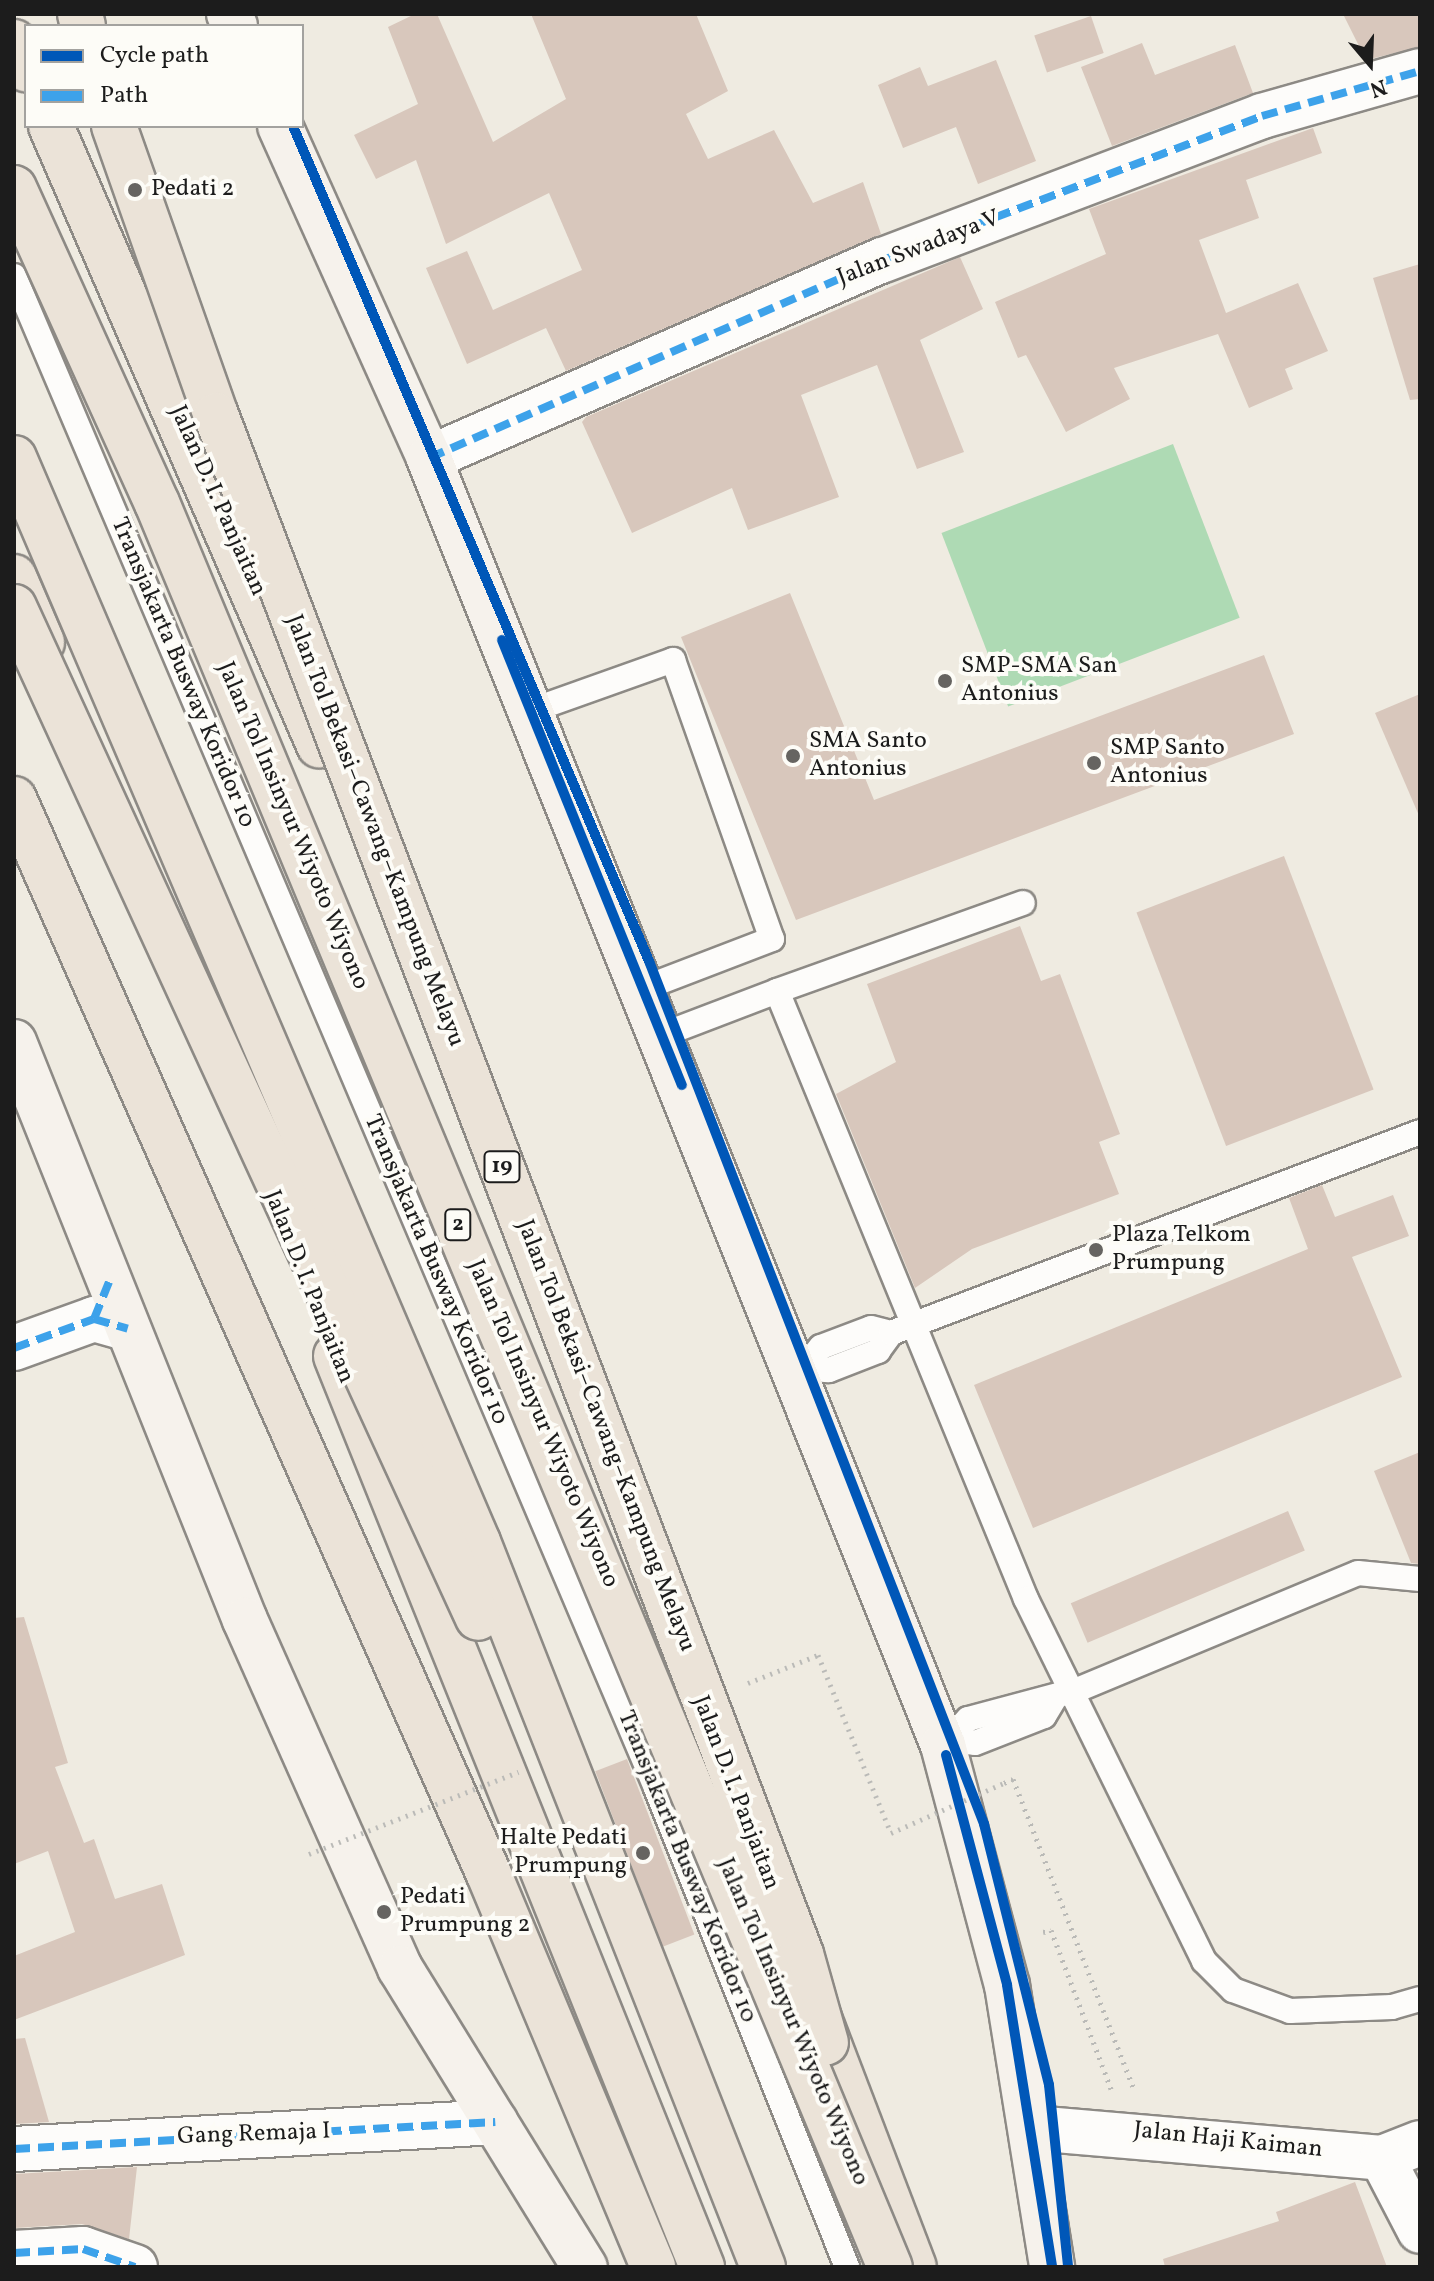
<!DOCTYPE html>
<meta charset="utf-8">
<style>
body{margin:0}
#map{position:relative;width:1434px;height:2281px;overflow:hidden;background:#efebe1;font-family:Vollkorn,serif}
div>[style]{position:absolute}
.green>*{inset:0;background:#aedab4;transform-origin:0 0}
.building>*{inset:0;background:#d8c7bc;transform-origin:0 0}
.path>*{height:5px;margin-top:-2.5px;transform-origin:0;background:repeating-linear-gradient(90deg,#babab7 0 2px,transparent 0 8px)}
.roads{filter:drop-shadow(2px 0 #8d8a85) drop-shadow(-2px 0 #8d8a85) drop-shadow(0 2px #8d8a85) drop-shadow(0 -2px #8d8a85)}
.lane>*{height:24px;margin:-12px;padding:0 12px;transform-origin:12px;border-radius:12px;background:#fdfcfa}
.street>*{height:44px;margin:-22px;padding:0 22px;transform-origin:22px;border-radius:22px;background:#fdfcfa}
.secondary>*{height:44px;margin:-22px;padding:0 22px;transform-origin:22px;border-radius:22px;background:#f6f2ec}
.highway>*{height:44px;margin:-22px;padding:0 22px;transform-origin:22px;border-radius:22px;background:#ebe3d8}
.path-bridge>*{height:5px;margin-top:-2.5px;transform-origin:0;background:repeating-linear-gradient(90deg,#babab7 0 2px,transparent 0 8px)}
.bridges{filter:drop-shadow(2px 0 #8d8a85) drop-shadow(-2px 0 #8d8a85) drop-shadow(0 2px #8d8a85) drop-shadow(0 -2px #8d8a85)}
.highway-bridge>*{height:44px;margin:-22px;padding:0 22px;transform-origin:22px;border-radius:22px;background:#ebe3d8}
.quiet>*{height:8px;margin-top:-4px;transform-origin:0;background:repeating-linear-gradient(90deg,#3da2ea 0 16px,transparent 0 24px)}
.cycleway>*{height:10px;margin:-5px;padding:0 5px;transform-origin:5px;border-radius:5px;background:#0057b8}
.dots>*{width:22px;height:22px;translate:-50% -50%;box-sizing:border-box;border:4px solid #fdfcf7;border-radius:50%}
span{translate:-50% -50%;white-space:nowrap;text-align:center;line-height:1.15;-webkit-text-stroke:8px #fdfcf7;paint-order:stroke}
.shield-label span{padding:2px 6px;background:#fdfcf7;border:2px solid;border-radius:6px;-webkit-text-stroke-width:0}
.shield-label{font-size:22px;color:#1c1c1c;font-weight:700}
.poi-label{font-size:24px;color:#1c1c1c}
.left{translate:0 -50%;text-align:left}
.right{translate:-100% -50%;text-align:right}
.street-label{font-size:24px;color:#1c1c1c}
.frame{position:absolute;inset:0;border:16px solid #1c1c1c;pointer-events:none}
.legend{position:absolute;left:24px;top:24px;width:280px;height:104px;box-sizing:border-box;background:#fdfcf7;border:2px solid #a3a29f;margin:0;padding:10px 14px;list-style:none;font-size:24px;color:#1c1c1c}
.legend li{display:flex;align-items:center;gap:16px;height:40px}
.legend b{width:40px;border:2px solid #a3a29f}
.north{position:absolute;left:1330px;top:24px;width:80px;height:80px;-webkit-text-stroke:6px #fdfcf7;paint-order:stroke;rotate:161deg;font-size:22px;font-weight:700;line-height:32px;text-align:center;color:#1c1c1c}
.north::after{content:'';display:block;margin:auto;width:28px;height:36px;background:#1c1c1c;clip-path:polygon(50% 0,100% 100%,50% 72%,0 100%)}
</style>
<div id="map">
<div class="green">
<i style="left:1173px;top:444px;width:186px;height:248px;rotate:69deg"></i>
</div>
<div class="building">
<i style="clip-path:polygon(415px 14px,437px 14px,493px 142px,566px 99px,531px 14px,696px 14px,728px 91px,686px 114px,708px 159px,774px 130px,813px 203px,863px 182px,881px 234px,566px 371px,546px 328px,467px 364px,426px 268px,467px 251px,493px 310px,582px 270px,549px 193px,446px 244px,416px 160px,376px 179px,354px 135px,418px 104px,388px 27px)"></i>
<i style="clip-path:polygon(1343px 14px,1420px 14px,1420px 47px,1366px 60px)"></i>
<i style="left:1091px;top:16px;width:39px;height:60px;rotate:71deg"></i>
<i style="clip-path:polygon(1142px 43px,1155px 75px,1235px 45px,1253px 93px,1112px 146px,1081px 67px)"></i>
<i style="clip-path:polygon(996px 60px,1036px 161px,978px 184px,956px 127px,903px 148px,878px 85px,920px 67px,928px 86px)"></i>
<i style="clip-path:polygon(1313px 128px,1322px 153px,1246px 180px,1259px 218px,1199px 240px,1226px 313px,1298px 283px,1328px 351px,1285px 369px,1293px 389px,1249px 408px,1218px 334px,1114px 368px,1130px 399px,1066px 432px,1026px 355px,1018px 358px,995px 302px,1106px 254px,1089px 209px)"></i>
<i style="clip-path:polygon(960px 257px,983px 309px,920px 340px,964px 452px,917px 469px,877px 365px,801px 395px,839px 497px,748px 530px,732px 488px,632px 533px,582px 422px,586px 417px)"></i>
<i style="clip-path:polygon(1420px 264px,1420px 399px,1410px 400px,1373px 278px)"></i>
<i style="clip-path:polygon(790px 593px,874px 800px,1264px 655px,1294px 734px,796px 920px,681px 637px)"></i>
<i style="clip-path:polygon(1420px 694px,1420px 818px,1375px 713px)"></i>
<i style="left:1284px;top:856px;width:250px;height:158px;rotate:69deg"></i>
<i style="clip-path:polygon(1020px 926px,1041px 981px,1060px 974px,1120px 1134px,1099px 1142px,1119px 1194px,972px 1249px,915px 1288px,836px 1094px,896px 1062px,867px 984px)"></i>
<i style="clip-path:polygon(1322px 1185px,1335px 1217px,1393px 1195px,1409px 1236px,1352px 1257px,1402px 1377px,1033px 1528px,974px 1385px,1308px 1249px,1289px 1198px)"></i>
<i style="clip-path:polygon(1420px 1452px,1420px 1564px,1411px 1563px,1374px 1471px)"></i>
<i style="left:1288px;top:1511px;width:43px;height:236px;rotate:67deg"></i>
<i style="clip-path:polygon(24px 1617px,68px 1763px,55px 1767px,84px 1843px,94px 1839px,115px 1899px,162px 1884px,185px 1955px,14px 2020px,14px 1956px,75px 1932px,48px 1851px,14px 1864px,14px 1618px)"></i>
<i style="left:627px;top:1759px;width:188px;height:34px;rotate:69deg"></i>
<i style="clip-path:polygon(25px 2038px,49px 2122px,14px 2124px,14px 2039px)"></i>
<i style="clip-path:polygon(137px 2167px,129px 2239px,82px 2224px,14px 2228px,14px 2174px)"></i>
<i style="clip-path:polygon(1355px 2182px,1387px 2267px,1165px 2267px,1163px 2259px,1279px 2221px,1276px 2212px)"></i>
</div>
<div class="path">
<i style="left:1004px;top:1783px;width:10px;rotate:-24deg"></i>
<i style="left:1013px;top:1779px;width:333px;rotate:68.7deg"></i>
<i style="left:1043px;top:1932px;width:8px;rotate:-14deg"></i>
<i style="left:1051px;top:1930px;width:170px;rotate:69.3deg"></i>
</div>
<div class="roads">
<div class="lane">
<i style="left:14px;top:276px;width:1643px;rotate:66.99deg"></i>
<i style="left:656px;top:1788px;width:516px;rotate:68.26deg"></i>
<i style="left:530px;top:711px;width:152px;rotate:-19.6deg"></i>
<i style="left:673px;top:660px;width:296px;rotate:70.5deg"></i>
<i style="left:772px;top:939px;width:139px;rotate:159deg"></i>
<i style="left:777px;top:991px;width:261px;rotate:-19.7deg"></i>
<i style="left:662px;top:1035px;width:123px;rotate:-20.9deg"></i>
<i style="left:777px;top:991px;width:657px;rotate:67.73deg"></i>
<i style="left:1026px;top:1599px;width:403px;rotate:63.8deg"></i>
<i style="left:1204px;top:1961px;width:41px;rotate:45deg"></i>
<i style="left:1233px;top:1990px;width:61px;rotate:20.2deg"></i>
<i style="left:1290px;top:2011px;width:102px;rotate:-2.2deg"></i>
<i style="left:1392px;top:2007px;width:29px;rotate:-16deg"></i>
<i style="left:807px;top:1364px;width:22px;rotate:-51deg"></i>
<i style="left:821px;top:1347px;width:53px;rotate:-20.8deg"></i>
<i style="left:871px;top:1328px;width:21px;rotate:14deg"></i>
<i style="left:797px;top:1368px;width:32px;rotate:4deg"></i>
<i style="left:829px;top:1370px;width:53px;rotate:-21.2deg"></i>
<i style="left:878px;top:1351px;width:22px;rotate:-54deg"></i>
<i style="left:891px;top:1333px;width:566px;rotate:-20.8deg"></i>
<i style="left:953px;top:1741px;width:22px;rotate:5deg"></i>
<i style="left:975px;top:1743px;width:74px;rotate:-21.4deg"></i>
<i style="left:1044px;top:1716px;width:21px;rotate:-59deg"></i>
<i style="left:943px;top:1745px;width:36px;rotate:-46deg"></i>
<i style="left:968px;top:1719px;width:113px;rotate:-14.9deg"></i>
<i style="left:1077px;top:1690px;width:304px;rotate:-22.6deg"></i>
<i style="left:1358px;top:1573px;width:62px;rotate:5.5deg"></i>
</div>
<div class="street">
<i style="left:429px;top:458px;width:495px;rotate:-23.6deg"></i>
<i style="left:883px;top:260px;width:405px;rotate:-20.8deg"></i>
<i style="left:1262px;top:116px;width:164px;rotate:-15.9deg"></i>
<i style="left:14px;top:1348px;width:85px;rotate:-19.9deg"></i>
<i style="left:94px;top:1319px;width:35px;rotate:16deg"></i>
<i style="left:1033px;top:2128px;width:350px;rotate:4.9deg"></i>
<i style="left:1382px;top:2158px;width:41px;rotate:-21.5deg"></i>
<i style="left:14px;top:2149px;width:482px;rotate:-3.2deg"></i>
<i style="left:1382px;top:2158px;width:82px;rotate:62.5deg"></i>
<i style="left:14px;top:2253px;width:69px;rotate:-3.3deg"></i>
<i style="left:83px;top:2249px;width:55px;rotate:19.1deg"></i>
</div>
<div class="secondary">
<i style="left:229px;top:14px;width:13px;rotate:63deg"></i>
<i style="left:280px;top:126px;width:364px;rotate:65.8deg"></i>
<i style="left:429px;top:458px;width:1386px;rotate:68.23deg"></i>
<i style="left:943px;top:1745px;width:248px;rotate:75.1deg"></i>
<i style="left:1007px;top:1985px;width:286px;rotate:80.9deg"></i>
<i style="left:14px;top:1042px;width:622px;rotate:68.22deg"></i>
<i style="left:245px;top:1620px;width:381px;rotate:66deg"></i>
<i style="left:400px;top:1968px;width:352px;rotate:58.3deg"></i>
</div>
<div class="highway">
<i style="left:80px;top:14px;width:12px;rotate:76deg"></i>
<i style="left:14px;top:42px;width:30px;rotate:66deg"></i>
<i style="left:51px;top:126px;width:675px;rotate:66.59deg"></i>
<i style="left:14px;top:577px;width:71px;rotate:66.7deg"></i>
<i style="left:14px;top:799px;width:1173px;rotate:66.17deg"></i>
<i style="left:488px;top:1872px;width:428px;rotate:67.3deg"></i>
<i style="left:336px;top:1356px;width:982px;rotate:68.11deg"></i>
<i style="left:815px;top:2008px;width:277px;rotate:69.1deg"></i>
</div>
</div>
<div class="path-bridge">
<i style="left:748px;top:1683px;width:75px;rotate:-21.8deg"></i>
<i style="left:818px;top:1655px;width:192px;rotate:67.7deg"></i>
<i style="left:891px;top:1833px;width:124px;rotate:-23.9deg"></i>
<i style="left:309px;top:1854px;width:225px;rotate:-21.4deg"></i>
</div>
<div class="bridges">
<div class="highway-bridge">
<i style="left:114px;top:126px;width:306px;rotate:70.6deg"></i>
<i style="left:216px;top:415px;width:1646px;rotate:69.19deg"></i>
<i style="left:801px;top:1954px;width:92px;rotate:74.3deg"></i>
<i style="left:14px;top:188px;width:346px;rotate:65.6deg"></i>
<i style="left:157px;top:503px;width:1910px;rotate:67.44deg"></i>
<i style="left:14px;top:458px;width:1179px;rotate:66.83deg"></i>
<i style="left:478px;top:1542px;width:779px;rotate:68.54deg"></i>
<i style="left:14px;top:607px;width:1112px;rotate:65.35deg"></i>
</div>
</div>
<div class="quiet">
<i style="left:429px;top:458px;width:495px;rotate:-23.6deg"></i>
<i style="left:883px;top:260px;width:405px;rotate:-20.8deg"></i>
<i style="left:1262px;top:116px;width:164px;rotate:-15.9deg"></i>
<i style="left:94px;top:1319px;width:40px;rotate:-68deg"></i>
<i style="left:14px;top:1348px;width:85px;rotate:-19.9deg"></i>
<i style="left:94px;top:1319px;width:35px;rotate:16deg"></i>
<i style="left:14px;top:2149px;width:482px;rotate:-3.2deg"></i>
<i style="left:14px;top:2253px;width:69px;rotate:-3.3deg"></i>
<i style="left:83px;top:2249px;width:55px;rotate:19.1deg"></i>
</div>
<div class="cycleway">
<i style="left:293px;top:126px;width:908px;rotate:66.91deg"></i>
<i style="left:649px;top:961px;width:926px;rotate:68.78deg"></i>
<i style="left:984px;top:1824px;width:269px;rotate:76deg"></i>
<i style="left:1049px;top:2085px;width:183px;rotate:84deg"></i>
<i style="left:502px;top:640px;width:480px;rotate:68deg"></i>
<i style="left:946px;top:1755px;width:238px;rotate:75.1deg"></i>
<i style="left:1007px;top:1985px;width:286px;rotate:80.9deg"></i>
</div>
<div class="dots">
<i style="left:135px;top:190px;background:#666461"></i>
<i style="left:945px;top:681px;background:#666461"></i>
<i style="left:793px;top:756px;background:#666461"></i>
<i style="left:1094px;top:763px;background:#666461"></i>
<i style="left:1096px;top:1250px;background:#666461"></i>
<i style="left:643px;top:1853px;background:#666461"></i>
<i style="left:384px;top:1912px;background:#666461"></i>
</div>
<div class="shield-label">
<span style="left:502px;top:1167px">19</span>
<span style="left:458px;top:1225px">2</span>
</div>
<div class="poi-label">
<span class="left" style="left:151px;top:190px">Pedati 2</span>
<span class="left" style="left:961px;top:681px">SMP-SMA San<br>Antonius</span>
<span class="left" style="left:809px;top:756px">SMA Santo<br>Antonius</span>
<span class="left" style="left:1110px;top:763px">SMP Santo<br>Antonius</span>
<span class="left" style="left:1112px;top:1250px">Plaza Telkom<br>Prumpung</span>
<span class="right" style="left:627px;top:1853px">Halte Pedati<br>Prumpung</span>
<span class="left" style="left:400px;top:1912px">Pedati<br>Prumpung 2</span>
</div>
<div class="street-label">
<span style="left:919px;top:249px;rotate:-21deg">Jalan Swadaya V</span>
<span style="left:217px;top:501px;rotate:66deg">Jalan D. I. Panjaitan</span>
<span style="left:182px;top:673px;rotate:67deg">Transjakarta Busway Koridor 10</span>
<span style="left:292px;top:826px;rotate:67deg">Jalan Tol Insinyur Wiyoto Wiyono</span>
<span style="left:374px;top:831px;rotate:69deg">Jalan Tol Bekasi–Cawang–Kampung Melayu</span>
<span style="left:435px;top:1270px;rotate:67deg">Transjakarta Busway Koridor 10</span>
<span style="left:308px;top:1287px;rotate:68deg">Jalan D. I. Panjaitan</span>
<span style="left:542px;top:1424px;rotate:67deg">Jalan Tol Insinyur Wiyoto Wiyono</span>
<span style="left:605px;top:1436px;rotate:69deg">Jalan Tol Bekasi–Cawang–Kampung Melayu</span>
<span style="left:735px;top:1793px;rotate:69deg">Jalan D. I. Panjaitan</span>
<span style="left:686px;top:1867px;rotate:68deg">Transjakarta Busway Koridor 10</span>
<span style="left:792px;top:2022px;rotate:67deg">Jalan Tol Insinyur Wiyoto Wiyono</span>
<span style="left:254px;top:2135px;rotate:-2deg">Gang Remaja I</span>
<span style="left:1228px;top:2141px;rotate:6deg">Jalan Haji Kaiman</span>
</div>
<div class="frame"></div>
<ul class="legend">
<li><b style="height:10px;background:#0057b8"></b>Cycle path</li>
<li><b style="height:10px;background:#3da2ea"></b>Path</li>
</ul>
<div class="north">N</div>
</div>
